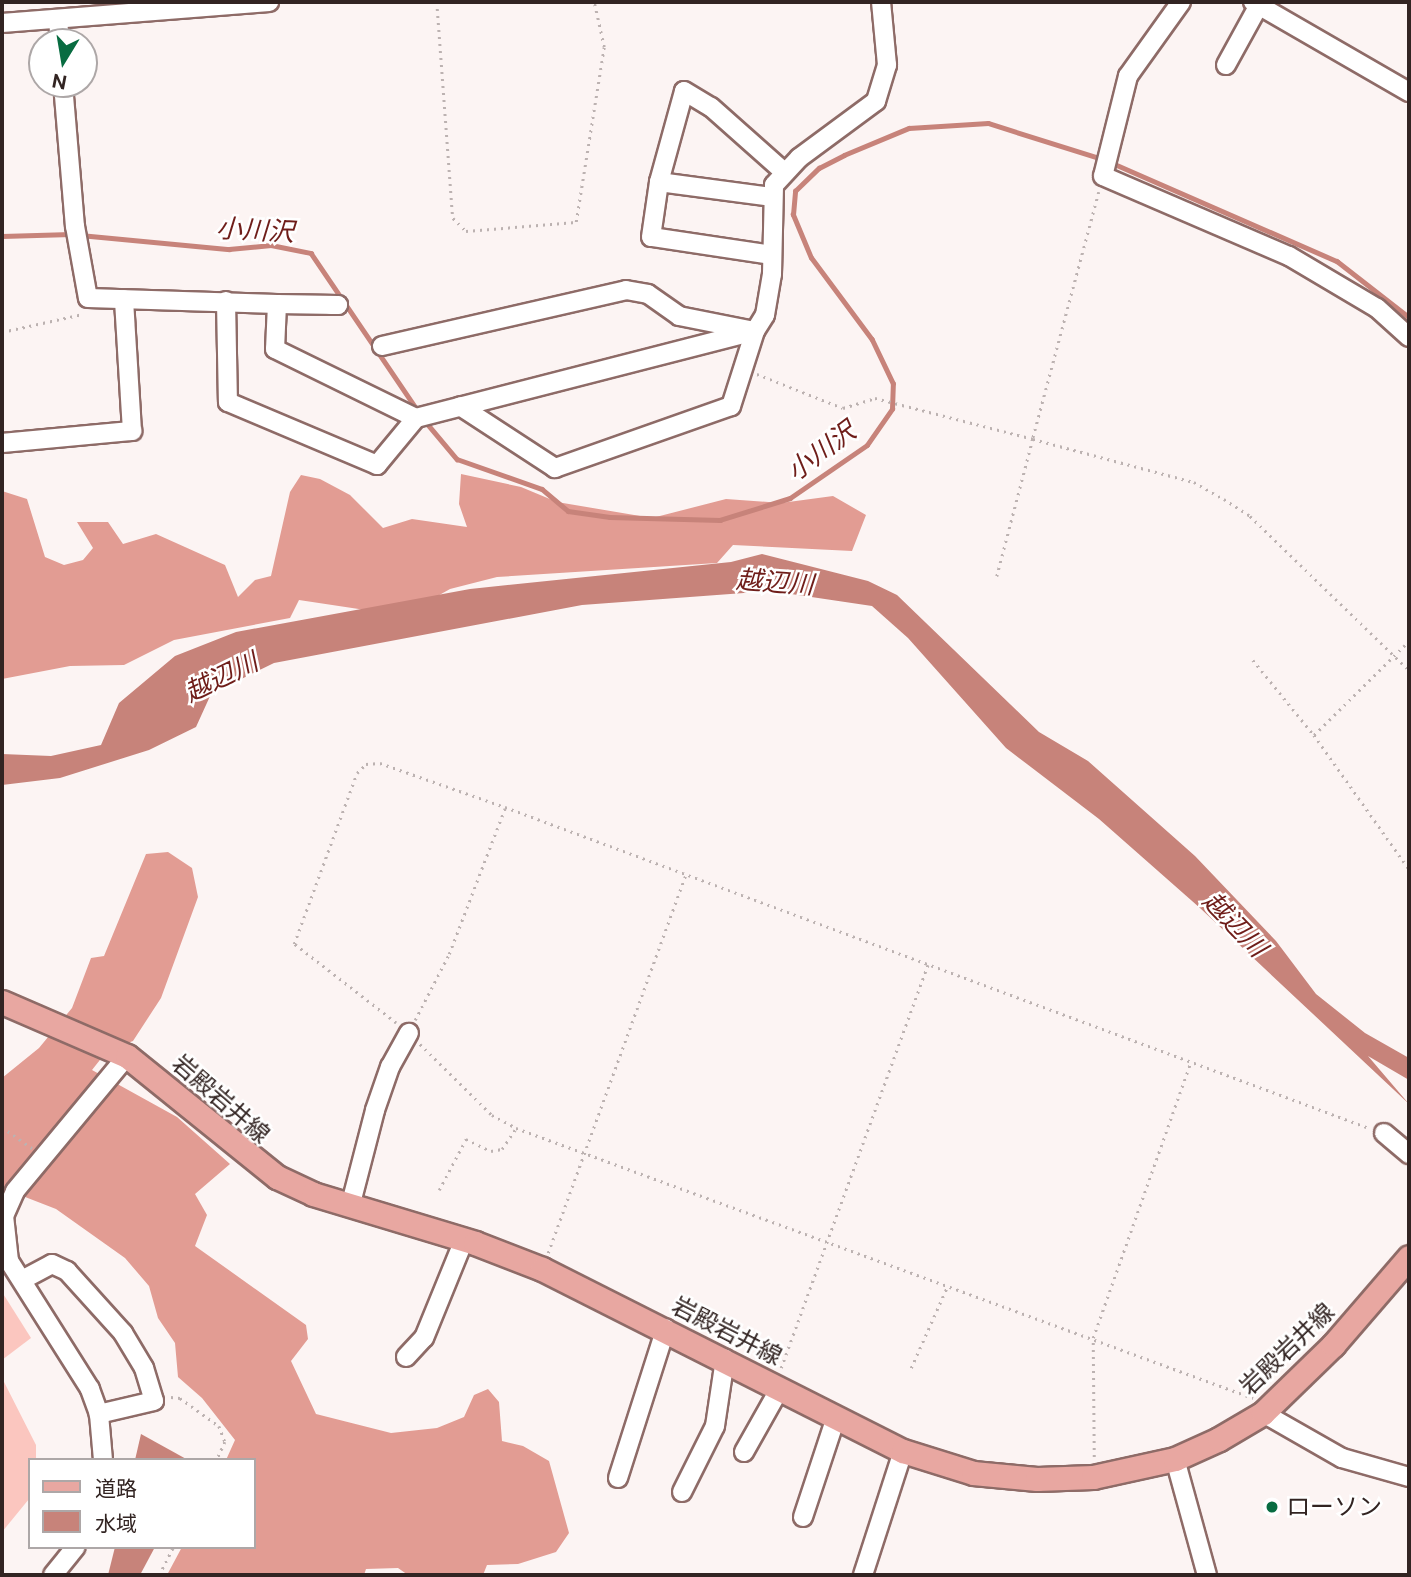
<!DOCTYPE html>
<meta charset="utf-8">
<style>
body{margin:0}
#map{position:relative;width:1411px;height:1577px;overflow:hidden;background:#fcf4f3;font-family:"Public Sans","Noto Sans JP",sans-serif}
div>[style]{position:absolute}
.green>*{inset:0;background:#fbc6bf}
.forest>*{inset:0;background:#e29c93}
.water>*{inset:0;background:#c7837a}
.stream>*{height:4.5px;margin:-2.25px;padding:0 2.25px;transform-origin:2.25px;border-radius:2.25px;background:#c7837a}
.path>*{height:2.5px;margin-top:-1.25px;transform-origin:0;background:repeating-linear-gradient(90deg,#bcb2b1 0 2px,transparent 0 7px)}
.roads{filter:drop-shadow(2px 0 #8e6b67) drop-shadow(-2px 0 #8e6b67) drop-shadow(0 2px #8e6b67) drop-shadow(0 -2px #8e6b67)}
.minor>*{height:18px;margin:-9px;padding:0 9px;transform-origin:9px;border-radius:9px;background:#fff}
.major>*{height:23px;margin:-11.5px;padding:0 11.5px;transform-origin:11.5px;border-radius:11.5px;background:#e8a7a1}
.dots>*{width:19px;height:19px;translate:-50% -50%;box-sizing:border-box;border:4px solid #fff;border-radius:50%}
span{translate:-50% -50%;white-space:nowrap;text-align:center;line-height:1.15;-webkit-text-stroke:5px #fff;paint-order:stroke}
.street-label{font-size:24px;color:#322422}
.poi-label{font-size:24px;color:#322422}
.left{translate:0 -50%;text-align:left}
.water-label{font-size:26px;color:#6f1d19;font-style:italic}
.frame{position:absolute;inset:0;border:4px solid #322422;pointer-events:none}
.legend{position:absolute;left:28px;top:1458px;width:228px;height:91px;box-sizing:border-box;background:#fff;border:2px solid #ada7a7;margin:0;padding:9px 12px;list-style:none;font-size:21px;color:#322422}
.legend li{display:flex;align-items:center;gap:14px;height:35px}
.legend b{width:35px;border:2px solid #ada7a7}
.north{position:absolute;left:28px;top:28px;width:70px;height:70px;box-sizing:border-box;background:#fff;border:2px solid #ada7a7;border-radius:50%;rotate:191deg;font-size:19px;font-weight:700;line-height:28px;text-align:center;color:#322422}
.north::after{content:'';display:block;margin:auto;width:24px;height:32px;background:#086c41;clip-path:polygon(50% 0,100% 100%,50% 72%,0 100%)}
</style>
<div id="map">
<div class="green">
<i style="clip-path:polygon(2px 1292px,31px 1338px,2px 1360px)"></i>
<i style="clip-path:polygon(2px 1378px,36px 1445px,36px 1460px,30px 1460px,29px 1499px,2px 1532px)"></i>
</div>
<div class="forest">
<i style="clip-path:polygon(461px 474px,521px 487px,557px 502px,652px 518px,726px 499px,781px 503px,833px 496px,866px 515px,852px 551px,733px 545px,717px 563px,497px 577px,450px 589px,427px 602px,372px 611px,299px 600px,290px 618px,174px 640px,124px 665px,70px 666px,2px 679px,2px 491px,27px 499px,45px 557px,64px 565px,83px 560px,93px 548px,77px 522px,108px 522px,123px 544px,156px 534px,225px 565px,238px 597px,255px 580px,271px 576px,290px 492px,301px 475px,320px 479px,350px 495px,383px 528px,412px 519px,467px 527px,459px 504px)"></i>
<i style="clip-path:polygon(168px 852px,192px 868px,198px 897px,161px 998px,133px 1041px,107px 1051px,92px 1070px,177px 1117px,230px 1164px,195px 1194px,207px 1215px,195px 1246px,306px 1325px,308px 1339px,291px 1361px,316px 1414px,391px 1433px,437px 1428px,464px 1417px,474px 1395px,488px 1389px,499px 1402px,502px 1441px,523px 1446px,549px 1461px,569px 1533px,556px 1552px,518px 1564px,487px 1565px,483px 1575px,408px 1575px,398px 1568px,366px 1569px,364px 1575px,167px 1575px,182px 1547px,254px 1547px,254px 1460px,226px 1460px,235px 1440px,202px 1398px,178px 1377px,175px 1343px,158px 1318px,149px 1286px,125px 1258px,56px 1209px,2px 1188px,2px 1078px,39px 1048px,72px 1008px,91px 958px,104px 956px,146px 854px)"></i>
</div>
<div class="water">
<i style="clip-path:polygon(762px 554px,868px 581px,897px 595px,1039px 732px,1088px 761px,1195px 856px,1276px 941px,1316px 994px,1365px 1033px,1409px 1058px,1409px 1080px,1368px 1056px,1409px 1104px,1200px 908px,1099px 819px,1006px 748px,908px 638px,872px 606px,771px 591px,582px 605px,274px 663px,211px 694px,196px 727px,149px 750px,60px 778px,2px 785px,2px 754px,51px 756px,101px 745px,119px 703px,175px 656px,236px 632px,470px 589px,731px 562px)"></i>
<i style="clip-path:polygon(141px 1434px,188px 1460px,135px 1460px)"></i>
<i style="clip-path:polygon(115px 1547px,155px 1547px,140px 1575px,108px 1575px)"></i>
</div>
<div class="stream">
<i style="left:1110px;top:162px;width:248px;rotate:23.6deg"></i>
<i style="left:1337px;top:261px;width:91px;rotate:37.9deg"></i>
<i style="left:80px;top:235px;width:150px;rotate:5.4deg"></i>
<i style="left:229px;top:249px;width:42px;rotate:-5.4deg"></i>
<i style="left:271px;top:245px;width:41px;rotate:11.3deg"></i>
<i style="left:311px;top:253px;width:191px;rotate:55.9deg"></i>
<i style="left:2px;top:236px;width:69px;rotate:-1.7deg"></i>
<i style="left:425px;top:421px;width:50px;rotate:49.9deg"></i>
<i style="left:457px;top:459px;width:90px;rotate:19.4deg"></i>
<i style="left:542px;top:489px;width:34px;rotate:40deg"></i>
<i style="left:568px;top:511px;width:42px;rotate:8.1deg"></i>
<i style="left:610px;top:517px;width:110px;rotate:1.6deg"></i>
<i style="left:720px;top:520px;width:73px;rotate:-17.4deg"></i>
<i style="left:790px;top:498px;width:93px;rotate:-34.5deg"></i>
<i style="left:867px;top:445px;width:44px;rotate:-55.2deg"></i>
<i style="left:892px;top:409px;width:25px;rotate:-88deg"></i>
<i style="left:893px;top:384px;width:49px;rotate:-115.5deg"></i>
<i style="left:872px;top:340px;width:102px;rotate:-126.6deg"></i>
<i style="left:811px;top:258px;width:47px;rotate:-112.7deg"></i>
<i style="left:793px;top:215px;width:24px;rotate:-85deg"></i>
<i style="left:795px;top:191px;width:33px;rotate:-44deg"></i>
<i style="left:819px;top:168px;width:28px;rotate:-27deg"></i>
<i style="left:844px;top:155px;width:70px;rotate:-22.6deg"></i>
<i style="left:909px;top:128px;width:79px;rotate:-3.6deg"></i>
<i style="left:988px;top:123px;width:120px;rotate:17.5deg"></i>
</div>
<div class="path">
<i style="left:437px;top:2px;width:217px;rotate:85.8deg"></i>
<i style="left:453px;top:218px;width:18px;rotate:45deg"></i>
<i style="left:466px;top:231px;width:110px;rotate:-4.7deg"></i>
<i style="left:576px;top:222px;width:177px;rotate:-80.9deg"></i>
<i style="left:604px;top:47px;width:46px;rotate:-102.5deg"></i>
<i style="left:1099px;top:192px;width:256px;rotate:105deg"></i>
<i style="left:1033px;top:439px;width:167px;rotate:15deg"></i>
<i style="left:1194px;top:482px;width:34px;rotate:30deg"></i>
<i style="left:1224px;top:499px;width:31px;rotate:33deg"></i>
<i style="left:1250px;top:516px;width:221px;rotate:44.1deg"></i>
<i style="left:2px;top:332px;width:83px;rotate:-12.5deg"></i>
<i style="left:757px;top:374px;width:92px;rotate:21.6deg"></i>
<i style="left:843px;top:408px;width:34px;rotate:-17deg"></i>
<i style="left:875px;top:398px;width:163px;rotate:14.5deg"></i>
<i style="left:1033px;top:439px;width:142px;rotate:104.7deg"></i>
<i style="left:1253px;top:660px;width:97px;rotate:50.9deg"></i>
<i style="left:1314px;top:735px;width:164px;rotate:54.7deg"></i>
<i style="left:1314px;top:735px;width:134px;rotate:-44.7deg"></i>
<i style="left:415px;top:1020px;width:74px;rotate:-62.7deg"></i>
<i style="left:449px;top:954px;width:156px;rotate:-69deg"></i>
<i style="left:396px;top:1023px;width:129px;rotate:-142.2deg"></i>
<i style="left:294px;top:944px;width:182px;rotate:-69.8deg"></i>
<i style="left:357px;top:773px;width:13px;rotate:-45deg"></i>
<i style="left:366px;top:764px;width:14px;rotate:-4deg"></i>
<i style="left:380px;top:763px;width:133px;rotate:19.4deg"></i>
<i style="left:505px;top:807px;width:922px;rotate:20.38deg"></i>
<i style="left:420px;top:1044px;width:101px;rotate:44.6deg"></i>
<i style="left:492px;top:1115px;width:27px;rotate:28deg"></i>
<i style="left:516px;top:1128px;width:785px;rotate:20.12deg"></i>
<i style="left:2px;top:1127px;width:37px;rotate:35deg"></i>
<i style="left:439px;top:1190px;width:58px;rotate:-62.1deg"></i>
<i style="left:466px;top:1139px;width:28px;rotate:26deg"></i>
<i style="left:491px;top:1151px;width:11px;rotate:-10deg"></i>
<i style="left:502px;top:1149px;width:25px;rotate:-56deg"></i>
<i style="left:548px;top:1253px;width:401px;rotate:-70deg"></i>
<i style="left:781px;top:1368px;width:429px;rotate:-70deg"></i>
<i style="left:911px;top:1368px;width:89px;rotate:-66deg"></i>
<i style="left:171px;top:1397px;width:9px;rotate:6deg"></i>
<i style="left:180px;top:1398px;width:48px;rotate:35.7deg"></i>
<i style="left:219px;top:1426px;width:17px;rotate:69deg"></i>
<i style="left:225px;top:1442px;width:20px;rotate:114deg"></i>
<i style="left:1094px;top:1457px;width:119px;rotate:-90.5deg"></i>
<i style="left:1093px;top:1338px;width:293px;rotate:-70.5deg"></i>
<i style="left:159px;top:1575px;width:31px;rotate:-63deg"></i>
</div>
<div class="roads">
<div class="minor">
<i style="left:1181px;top:2px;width:91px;rotate:125.6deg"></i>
<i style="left:1128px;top:76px;width:103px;rotate:104deg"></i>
<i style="left:1103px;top:176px;width:202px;rotate:23.3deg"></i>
<i style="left:1289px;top:256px;width:102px;rotate:30.6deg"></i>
<i style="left:1377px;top:308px;width:43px;rotate:42.2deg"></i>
<i style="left:1253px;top:2px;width:180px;rotate:30deg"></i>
<i style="left:58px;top:20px;width:22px;rotate:85deg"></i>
<i style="left:2px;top:23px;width:268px;rotate:-4.5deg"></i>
<i style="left:1226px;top:65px;width:68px;rotate:-61.2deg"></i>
<i style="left:63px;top:84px;width:143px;rotate:85.2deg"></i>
<i style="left:75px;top:226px;width:73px;rotate:79.8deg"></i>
<i style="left:88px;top:298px;width:189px;rotate:1.8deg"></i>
<i style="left:277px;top:304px;width:45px;rotate:92.5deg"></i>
<i style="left:275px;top:349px;width:157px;rotate:26.1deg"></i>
<i style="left:659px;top:182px;width:113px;rotate:7.6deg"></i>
<i style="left:772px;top:255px;width:122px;rotate:-171.5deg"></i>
<i style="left:651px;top:237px;width:56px;rotate:-81.7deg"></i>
<i style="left:659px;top:182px;width:94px;rotate:-74.6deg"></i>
<i style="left:684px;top:91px;width:31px;rotate:31deg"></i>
<i style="left:711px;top:107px;width:96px;rotate:41.6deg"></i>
<i style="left:226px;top:301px;width:101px;rotate:88.9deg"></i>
<i style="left:228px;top:402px;width:162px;rotate:22.9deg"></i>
<i style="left:377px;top:465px;width:61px;rotate:-50.3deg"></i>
<i style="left:416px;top:418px;width:350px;rotate:-14.4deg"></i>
<i style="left:755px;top:331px;width:19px;rotate:-58deg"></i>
<i style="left:765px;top:315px;width:42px;rotate:-80.3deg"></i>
<i style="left:772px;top:274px;width:89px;rotate:-88.7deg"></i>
<i style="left:774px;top:185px;width:37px;rotate:-47deg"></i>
<i style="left:799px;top:158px;width:96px;rotate:-36.5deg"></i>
<i style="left:876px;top:101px;width:38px;rotate:-73deg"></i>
<i style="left:887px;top:65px;width:63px;rotate:-95.4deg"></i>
<i style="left:277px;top:304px;width:61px;rotate:0.9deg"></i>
<i style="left:338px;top:305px;width:7px;rotate:180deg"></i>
<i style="left:382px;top:346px;width:250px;rotate:-12.9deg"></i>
<i style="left:626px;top:290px;width:22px;rotate:10deg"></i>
<i style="left:648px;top:294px;width:38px;rotate:35deg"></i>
<i style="left:679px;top:316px;width:77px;rotate:11.2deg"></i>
<i style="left:755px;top:331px;width:79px;rotate:107.7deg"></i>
<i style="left:731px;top:406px;width:187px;rotate:160.6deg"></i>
<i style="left:555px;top:468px;width:113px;rotate:-146.9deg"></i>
<i style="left:2px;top:443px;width:131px;rotate:-5.3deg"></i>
<i style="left:132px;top:431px;width:132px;rotate:-93.5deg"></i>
<i style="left:1384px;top:1133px;width:33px;rotate:40deg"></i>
<i style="left:350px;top:1207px;width:100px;rotate:-75.5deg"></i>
<i style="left:375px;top:1110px;width:46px;rotate:-70.8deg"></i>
<i style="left:390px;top:1067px;width:39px;rotate:-61deg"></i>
<i style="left:22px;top:1280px;width:34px;rotate:-28deg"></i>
<i style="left:52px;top:1264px;width:17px;rotate:25deg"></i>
<i style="left:67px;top:1271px;width:84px;rotate:47.9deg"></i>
<i style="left:123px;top:1333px;width:41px;rotate:59deg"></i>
<i style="left:144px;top:1368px;width:34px;rotate:73deg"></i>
<i style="left:154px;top:1401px;width:57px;rotate:166.7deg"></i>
<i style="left:406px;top:1357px;width:26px;rotate:-47deg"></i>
<i style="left:424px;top:1338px;width:106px;rotate:-67.8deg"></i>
<i style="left:1263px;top:1413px;width:91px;rotate:29.7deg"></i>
<i style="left:1342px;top:1458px;width:70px;rotate:15.8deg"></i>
<i style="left:744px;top:1452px;width:73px;rotate:-60.6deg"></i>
<i style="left:1175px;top:1459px;width:120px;rotate:74.6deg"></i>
<i style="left:103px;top:1460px;width:46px;rotate:-95deg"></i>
<i style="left:99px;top:1414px;width:27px;rotate:-110deg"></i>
<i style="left:90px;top:1389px;width:151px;rotate:-122.3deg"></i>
<i style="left:9px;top:1261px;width:45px;rotate:-96.3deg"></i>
<i style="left:4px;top:1216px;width:27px;rotate:-66deg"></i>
<i style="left:15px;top:1191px;width:175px;rotate:-50.3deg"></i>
<i style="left:618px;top:1478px;width:157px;rotate:-72.3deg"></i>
<i style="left:682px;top:1492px;width:74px;rotate:-63.4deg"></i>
<i style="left:715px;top:1426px;width:68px;rotate:-81.5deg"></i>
<i style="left:803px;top:1517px;width:105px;rotate:-71.7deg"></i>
<i style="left:53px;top:1575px;width:36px;rotate:-51deg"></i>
<i style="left:863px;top:1575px;width:130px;rotate:-72.1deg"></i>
</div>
<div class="major">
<i style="left:2px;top:1002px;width:136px;rotate:23.4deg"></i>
<i style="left:127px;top:1056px;width:193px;rotate:38.9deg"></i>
<i style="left:277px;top:1177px;width:40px;rotate:25deg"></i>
<i style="left:313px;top:1194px;width:169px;rotate:16.8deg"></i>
<i style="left:475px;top:1243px;width:72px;rotate:21.2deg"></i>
<i style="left:542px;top:1269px;width:404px;rotate:26.8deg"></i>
<i style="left:903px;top:1451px;width:73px;rotate:17.4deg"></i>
<i style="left:973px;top:1473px;width:64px;rotate:5.4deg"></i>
<i style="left:1037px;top:1479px;width:56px;rotate:-2deg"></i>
<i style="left:1093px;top:1477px;width:84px;rotate:-12.4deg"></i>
<i style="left:1175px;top:1459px;width:48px;rotate:-24.4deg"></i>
<i style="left:1219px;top:1439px;width:51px;rotate:-30.6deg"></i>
<i style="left:1263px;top:1413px;width:98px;rotate:-44.2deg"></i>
<i style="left:1333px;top:1345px;width:116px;rotate:-49.2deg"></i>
</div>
</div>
<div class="dots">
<i style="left:1272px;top:1507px;background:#086c41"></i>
</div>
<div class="street-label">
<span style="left:221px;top:1099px;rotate:41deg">岩殿岩井線</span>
<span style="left:727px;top:1331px;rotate:27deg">岩殿岩井線</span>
<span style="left:1287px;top:1349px;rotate:-44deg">岩殿岩井線</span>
</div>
<div class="poi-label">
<span class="left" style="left:1286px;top:1507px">ローソン</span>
</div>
<div class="water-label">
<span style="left:255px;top:230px;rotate:3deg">小川沢</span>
<span style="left:821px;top:451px;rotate:-37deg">小川沢</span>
<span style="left:775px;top:582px;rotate:4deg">越辺川</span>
<span style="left:221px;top:677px;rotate:-26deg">越辺川</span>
<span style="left:1235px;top:924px;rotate:46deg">越辺川</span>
</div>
<div class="frame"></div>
<ul class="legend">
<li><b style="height:9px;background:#e8a7a1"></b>道路</li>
<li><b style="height:19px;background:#c7837a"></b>水域</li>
</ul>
<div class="north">N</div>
</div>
